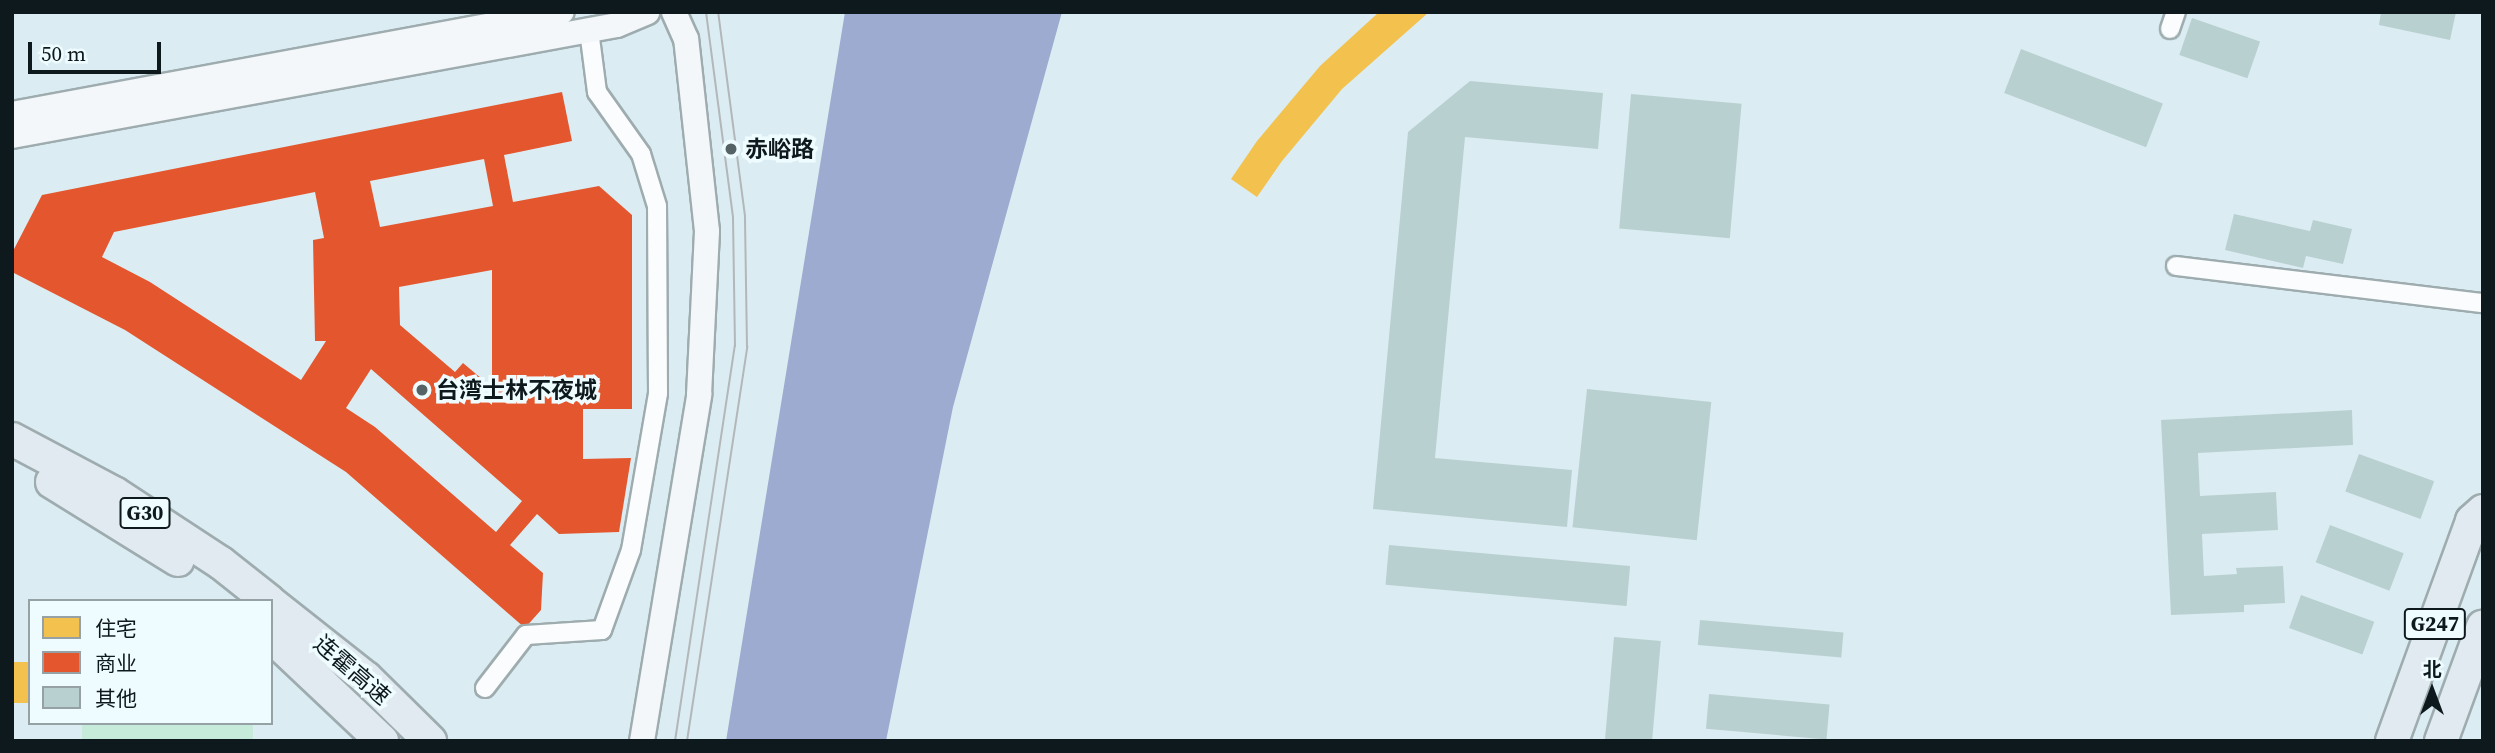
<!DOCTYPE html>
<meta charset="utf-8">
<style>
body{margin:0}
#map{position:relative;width:2495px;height:753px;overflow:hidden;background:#dbedf2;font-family:"Source Serif 4","Noto Sans SC",serif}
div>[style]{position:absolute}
.green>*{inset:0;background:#c7ebdb;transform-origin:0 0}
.water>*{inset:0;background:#9dabd0}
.homes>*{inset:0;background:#f2c14e;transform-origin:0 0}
.shops>*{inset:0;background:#e4572e}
.building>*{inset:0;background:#b9d0d0;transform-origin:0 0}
.roads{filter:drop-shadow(2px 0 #9eacaf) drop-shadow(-2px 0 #9eacaf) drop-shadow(0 2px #9eacaf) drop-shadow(0 -2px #9eacaf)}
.street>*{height:18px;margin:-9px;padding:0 9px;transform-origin:9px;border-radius:9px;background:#fafcfd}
.secondary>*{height:24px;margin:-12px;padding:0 12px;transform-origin:12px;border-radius:12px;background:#f3f7fa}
.highway>*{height:32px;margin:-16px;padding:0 16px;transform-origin:16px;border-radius:16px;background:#e1eaf0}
.tram>*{height:2px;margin:-1px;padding:0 1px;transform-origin:1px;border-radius:1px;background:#b3b7b9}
.dots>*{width:19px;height:19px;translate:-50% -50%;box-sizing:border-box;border:4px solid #effcff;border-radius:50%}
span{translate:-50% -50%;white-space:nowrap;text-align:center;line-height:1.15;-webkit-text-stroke:7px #effcff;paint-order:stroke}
.shield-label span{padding:2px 5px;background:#effcff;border:2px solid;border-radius:5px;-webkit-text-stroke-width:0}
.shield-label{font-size:21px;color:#0d191c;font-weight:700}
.poi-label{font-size:23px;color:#0d191c;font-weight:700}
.left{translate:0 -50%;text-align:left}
.street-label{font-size:23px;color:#0d191c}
.frame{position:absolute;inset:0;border:14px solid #0d191c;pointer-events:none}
.legend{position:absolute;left:28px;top:599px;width:245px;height:126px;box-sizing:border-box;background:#effcff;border:2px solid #95a1a4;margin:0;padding:9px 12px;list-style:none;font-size:21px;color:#0d191c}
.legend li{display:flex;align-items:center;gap:14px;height:35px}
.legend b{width:35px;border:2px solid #95a1a4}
.north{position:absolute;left:2397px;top:655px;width:70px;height:70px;-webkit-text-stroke:5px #effcff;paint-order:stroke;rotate:0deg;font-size:19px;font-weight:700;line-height:28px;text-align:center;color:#0d191c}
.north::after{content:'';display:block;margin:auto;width:24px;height:32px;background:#0d191c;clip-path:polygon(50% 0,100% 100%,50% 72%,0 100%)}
.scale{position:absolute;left:28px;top:42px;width:133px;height:32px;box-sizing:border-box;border:4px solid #0d191c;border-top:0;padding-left:9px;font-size:21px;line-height:24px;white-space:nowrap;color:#0d191c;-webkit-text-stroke:5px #effcff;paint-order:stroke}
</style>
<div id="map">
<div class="green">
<i style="left:82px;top:723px;width:171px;height:18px"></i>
</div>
<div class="water">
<i style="clip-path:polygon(845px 12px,1062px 12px,953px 407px,886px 741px,726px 741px)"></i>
</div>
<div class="homes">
<i style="clip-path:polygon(1379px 12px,1429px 12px,1342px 89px,1282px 161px,1257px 197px,1231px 179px,1257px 141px,1320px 66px)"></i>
<i style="left:30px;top:662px;width:41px;height:18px;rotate:90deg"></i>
</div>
<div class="shops">
<i style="clip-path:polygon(evenodd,562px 92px,572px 141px,504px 155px,513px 202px,599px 186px,632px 215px,632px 409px,583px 409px,583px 459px,631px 458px,619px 532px,559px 534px,537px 514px,510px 545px,543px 573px,541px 610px,525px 628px,346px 472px,125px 330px,12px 272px,12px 253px,42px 195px,562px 92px,484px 159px,493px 206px,380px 227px,370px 181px,484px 159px,562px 92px,315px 192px,324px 238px,313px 240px,315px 341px,326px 341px,301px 380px,150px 282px,102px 257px,114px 232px,315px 192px,562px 92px,492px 270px,492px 405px,473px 389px,482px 379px,463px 363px,455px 372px,400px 325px,399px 287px,492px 270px,562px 92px,371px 369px,522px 501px,496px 532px,375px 427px,346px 408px,371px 369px)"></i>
</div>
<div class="building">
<i style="clip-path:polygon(2381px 12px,2456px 12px,2450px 40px,2379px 25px)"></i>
<i style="left:2192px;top:18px;width:72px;height:39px;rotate:19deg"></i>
<i style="left:2021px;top:49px;width:152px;height:47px;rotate:21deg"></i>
<i style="clip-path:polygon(1470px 81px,1603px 93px,1598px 149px,1465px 137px,1435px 458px,1572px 470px,1567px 527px,1373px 509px,1408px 132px)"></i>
<i style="left:1631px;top:94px;width:111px;height:135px;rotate:5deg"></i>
<i style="clip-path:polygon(2234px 214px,2310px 231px,2313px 220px,2352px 229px,2343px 264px,2306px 256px,2303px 268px,2225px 250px)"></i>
<i style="left:1587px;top:389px;width:125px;height:139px;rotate:6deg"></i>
<i style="clip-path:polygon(2352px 410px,2353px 445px,2198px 453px,2200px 496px,2276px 492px,2278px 530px,2202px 534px,2204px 576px,2237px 574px,2236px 568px,2283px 566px,2285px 603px,2244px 605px,2244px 612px,2171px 615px,2161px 420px)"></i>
<i style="left:2359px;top:454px;width:80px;height:40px;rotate:20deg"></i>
<i style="left:2330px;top:525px;width:79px;height:40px;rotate:21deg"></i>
<i style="left:1389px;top:545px;width:242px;height:40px;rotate:5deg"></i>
<i style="left:2301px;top:595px;width:78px;height:35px;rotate:20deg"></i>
<i style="left:1700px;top:620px;width:144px;height:25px;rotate:5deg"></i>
<i style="left:1614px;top:637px;width:47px;height:104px;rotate:5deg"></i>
<i style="left:1709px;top:694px;width:121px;height:35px;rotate:5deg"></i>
</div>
<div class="roads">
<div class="street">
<i style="left:2170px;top:29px;width:18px;rotate:-71deg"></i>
<i style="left:2176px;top:266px;width:309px;rotate:6.9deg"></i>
<i style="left:485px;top:688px;width:67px;rotate:-52.3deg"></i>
<i style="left:526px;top:635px;width:76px;rotate:-3.8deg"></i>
<i style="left:602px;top:630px;width:85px;rotate:-70.1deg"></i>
<i style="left:631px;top:550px;width:159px;rotate:-80.2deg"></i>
<i style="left:658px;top:393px;width:187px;rotate:-90.3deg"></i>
<i style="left:657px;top:206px;width:54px;rotate:-107.1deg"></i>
<i style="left:641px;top:154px;width:76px;rotate:-125.4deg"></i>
<i style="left:597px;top:92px;width:63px;rotate:-97.4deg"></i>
</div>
<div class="secondary">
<i style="left:12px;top:114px;width:559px;rotate:-10.51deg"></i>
<i style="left:12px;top:136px;width:615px;rotate:-10.4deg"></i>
<i style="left:617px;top:25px;width:33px;rotate:-23deg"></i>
<i style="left:642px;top:741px;width:351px;rotate:-80.6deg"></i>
<i style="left:699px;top:395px;width:164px;rotate:-87.2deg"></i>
<i style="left:707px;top:231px;width:193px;rotate:-96.2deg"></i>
<i style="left:686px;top:39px;width:30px;rotate:-114deg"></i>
</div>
<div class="highway">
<i style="left:12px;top:439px;width:115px;rotate:27.9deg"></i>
<i style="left:114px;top:493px;width:128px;rotate:33.2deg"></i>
<i style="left:221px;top:563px;width:61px;rotate:38.4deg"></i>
<i style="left:52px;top:482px;width:148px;rotate:31.8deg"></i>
<i style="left:271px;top:603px;width:121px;rotate:38.3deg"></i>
<i style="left:366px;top:678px;width:90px;rotate:44.5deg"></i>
<i style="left:271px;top:636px;width:153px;rotate:43.4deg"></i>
<i style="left:2392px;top:741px;width:234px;rotate:-70deg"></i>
<i style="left:2472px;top:521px;width:15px;rotate:-42deg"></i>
<i style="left:2441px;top:741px;width:122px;rotate:-69.9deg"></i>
</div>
</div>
<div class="tram">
<i style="left:675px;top:741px;width:400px;rotate:-81.4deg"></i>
<i style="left:735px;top:346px;width:129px;rotate:-90.9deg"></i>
<i style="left:733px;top:217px;width:207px;rotate:-97.5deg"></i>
<i style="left:687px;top:741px;width:399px;rotate:-81.3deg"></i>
<i style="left:747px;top:347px;width:131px;rotate:-90.9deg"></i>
<i style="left:745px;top:216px;width:206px;rotate:-97.5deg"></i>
</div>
<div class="dots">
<i style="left:731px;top:149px;background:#556367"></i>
<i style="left:422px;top:390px;background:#556367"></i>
</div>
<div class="shield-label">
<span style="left:145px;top:513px">G30</span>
<span style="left:2435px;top:624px">G247</span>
</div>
<div class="poi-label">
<span class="left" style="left:745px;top:149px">赤峪路</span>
<span class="left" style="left:436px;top:390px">台湾士林不夜城</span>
</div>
<div class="street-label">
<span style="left:352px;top:670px;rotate:41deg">连霍高速</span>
</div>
<div class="frame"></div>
<ul class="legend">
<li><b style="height:19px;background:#f2c14e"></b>住宅</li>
<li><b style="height:19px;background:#e4572e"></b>商业</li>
<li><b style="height:19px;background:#b9d0d0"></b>其他</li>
</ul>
<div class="north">北</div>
<div class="scale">50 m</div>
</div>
